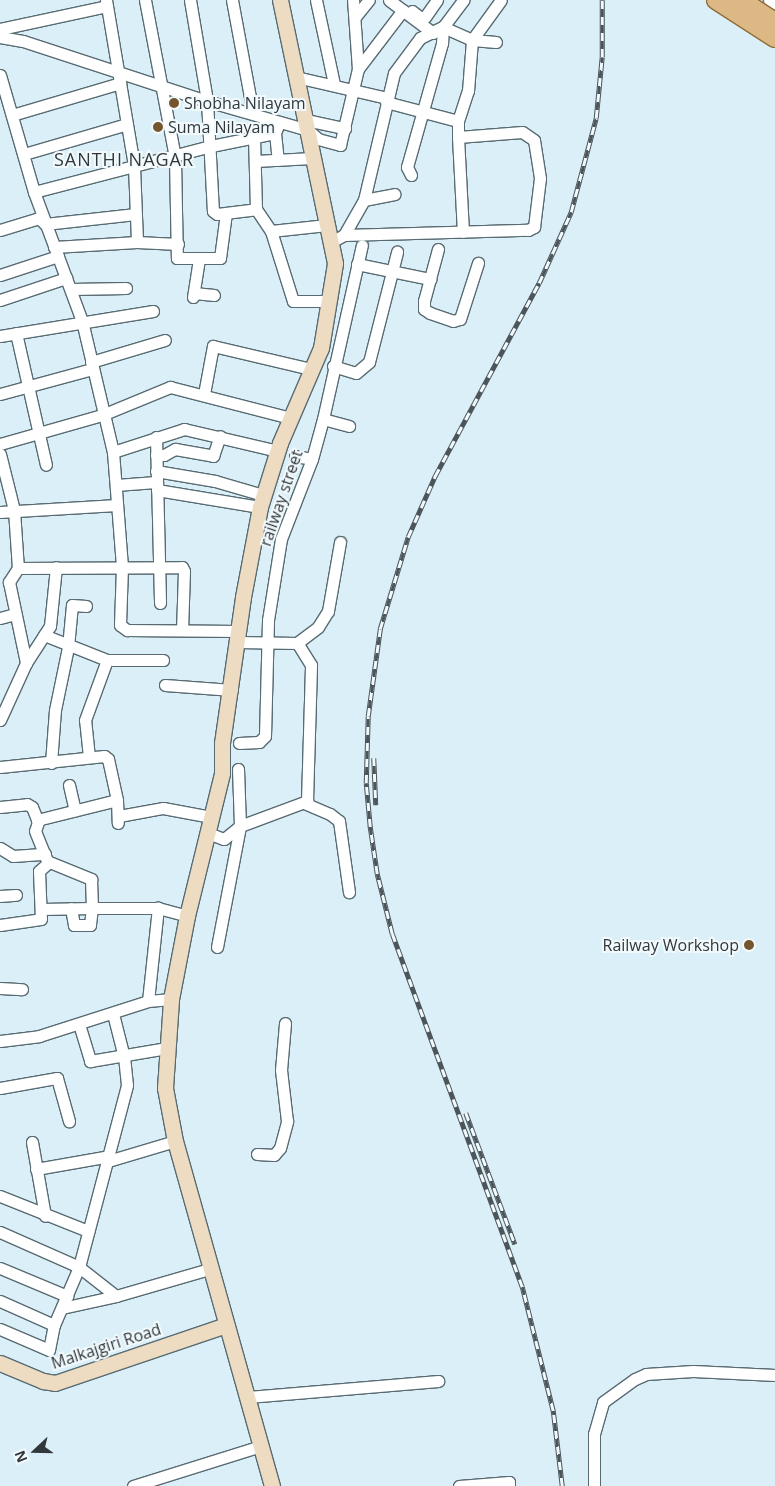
<!DOCTYPE html>
<style>
body{margin:0}
#map{position:relative;width:775px;height:1486px;overflow:hidden;background:#daeff7;font-family:"Open Sans",sans-serif}
div>[style]{position:absolute}
.roads{filter:drop-shadow(1px 0 #586b72) drop-shadow(-1px 0 #586b72) drop-shadow(0 1px #586b72) drop-shadow(0 -1px #586b72)}
.street>*{height:11px;margin:-5.5px;padding:0 5.5px;transform-origin:5.5px;border-radius:5.5px;background:#fff}
.secondary>*{height:15px;margin:-7.5px;padding:0 7.5px;transform-origin:7.5px;border-radius:7.5px;background:#eddbc2}
.rail>*{height:4.5px;margin-top:-2.25px;transform-origin:0;background:repeating-linear-gradient(90deg,#f2fafd 0 8px,#4c565a 0 16px);box-sizing:border-box;border-block:1px solid #4c565a}
.bridges{filter:drop-shadow(1px 0 #906c36) drop-shadow(-1px 0 #906c36) drop-shadow(0 1px #906c36) drop-shadow(0 -1px #906c36)}
.primary-bridge>*{height:18px;margin:-9px;padding:0 9px;transform-origin:9px;border-radius:9px;background:#dcb885}
.dots>*{width:14px;height:14px;translate:-50% -50%;box-sizing:border-box;border:2px solid #f2fafd;border-radius:50%}
span{translate:-50% -50%;white-space:nowrap;text-align:center;line-height:1.15;-webkit-text-stroke:4px #f2fafd;paint-order:stroke}
.poi-label{font-size:16px;color:#30383b}
.left{translate:0 -50%;text-align:left}
.right{translate:-100% -50%;text-align:right}
.street-label{font-size:16px;color:#30383b}
.neighbourhood-label{font-size:18px;color:#30383b;letter-spacing:1px}
.north{position:absolute;left:10px;top:1426px;width:50px;height:50px;-webkit-text-stroke:4px #f2fafd;paint-order:stroke;rotate:249deg;font-size:14px;font-weight:700;line-height:20px;text-align:center;color:#30383b}
.north::after{content:'';display:block;margin:auto;width:18px;height:22px;background:#30383b;clip-path:polygon(50% 0,100% 100%,50% 72%,0 100%)}
</style>
<div id="map">
<div class="roads">
<div class="street">
<i style="left:106px;top:0;width:168px;rotate:80.4deg"></i>
<i style="left:134px;top:166px;width:76px;rotate:87.7deg"></i>
<i style="left:145px;top:0;width:161px;rotate:79.2deg"></i>
<i style="left:175px;top:158px;width:100px;rotate:88.9deg"></i>
<i style="left:177px;top:258px;width:43px"></i>
<i style="left:220px;top:258px;width:45px;rotate:-82.4deg"></i>
<i style="left:190px;top:0;width:102px;rotate:80.4deg"></i>
<i style="left:207px;top:101px;width:110px;rotate:86.9deg"></i>
<i style="left:213px;top:211px;width:5px;rotate:37deg"></i>
<i style="left:217px;top:214px;width:39px;rotate:-7deg"></i>
<i style="left:232px;top:0;width:115px;rotate:79.5deg"></i>
<i style="left:316px;top:0;width:86px;rotate:77.9deg"></i>
<i style="left:389px;top:0;width:55px;rotate:36.9deg"></i>
<i style="left:769px;top:0;width:7px;rotate:34deg"></i>
<i style="left:412px;top:11px;width:11px;rotate:38deg"></i>
<i style="left:421px;top:18px;width:4px;rotate:-14deg"></i>
<i style="left:425px;top:17px;width:21px;rotate:-55deg"></i>
<i style="left:355px;top:17px;width:22px;rotate:-51deg"></i>
<i style="left:0;top:29px;width:109px;rotate:-12.1deg"></i>
<i style="left:0;top:37px;width:23px;rotate:10deg"></i>
<i style="left:23px;top:41px;width:194px;rotate:18.1deg"></i>
<i style="left:207px;top:101px;width:105px;rotate:16deg"></i>
<i style="left:308px;top:130px;width:13px;rotate:42deg"></i>
<i style="left:318px;top:139px;width:23px;rotate:15deg"></i>
<i style="left:340px;top:145px;width:78px;rotate:-76.7deg"></i>
<i style="left:358px;top:69px;width:69px;rotate:-94.1deg"></i>
<i style="left:358px;top:69px;width:74px;rotate:-52.7deg"></i>
<i style="left:0;top:75px;width:122px;rotate:73.8deg"></i>
<i style="left:34px;top:192px;width:138px;rotate:69.6deg"></i>
<i style="left:82px;top:321px;width:135px;rotate:76.7deg"></i>
<i style="left:113px;top:452px;width:115px;rotate:85.5deg"></i>
<i style="left:122px;top:567px;width:58px;rotate:92deg"></i>
<i style="left:120px;top:625px;width:9px;rotate:36deg"></i>
<i style="left:127px;top:630px;width:112px;rotate:0.5deg"></i>
<i style="left:296px;top:77px;width:93px;rotate:13deg"></i>
<i style="left:386px;top:102px;width:74px;rotate:14.8deg"></i>
<i style="left:458px;top:121px;width:32px;rotate:-72deg"></i>
<i style="left:468px;top:91px;width:51px;rotate:-85.5deg"></i>
<i style="left:472px;top:40px;width:24px;rotate:5deg"></i>
<i style="left:12px;top:115px;width:113px;rotate:-16.5deg"></i>
<i style="left:306px;top:120px;width:40px;rotate:12deg"></i>
<i style="left:275px;top:133px;width:27px;rotate:84deg"></i>
<i style="left:254px;top:137px;width:72px;rotate:88.4deg"></i>
<i style="left:256px;top:209px;width:27px;rotate:56deg"></i>
<i style="left:271px;top:231px;width:73px;rotate:72.6deg"></i>
<i style="left:293px;top:301px;width:35px"></i>
<i style="left:458px;top:137px;width:95px;rotate:87deg"></i>
<i style="left:24px;top:154px;width:107px;rotate:-16.2deg"></i>
<i style="left:255px;top:161px;width:58px;rotate:-3deg"></i>
<i style="left:411px;top:175px;width:9px;rotate:-117deg"></i>
<i style="left:407px;top:167px;width:129px;rotate:-74.2deg"></i>
<i style="left:442px;top:43px;width:16px;rotate:-86deg"></i>
<i style="left:443px;top:27px;width:32px;rotate:24deg"></i>
<i style="left:472px;top:40px;width:49px;rotate:-54.1deg"></i>
<i style="left:34px;top:192px;width:183px;rotate:-14.6deg"></i>
<i style="left:211px;top:146px;width:65px;rotate:-11.5deg"></i>
<i style="left:275px;top:133px;width:11px;rotate:-68deg"></i>
<i style="left:364px;top:200px;width:31px;rotate:-11deg"></i>
<i style="left:0;top:230px;width:41px;rotate:-17.1deg"></i>
<i style="left:39px;top:218px;width:8px;rotate:45deg"></i>
<i style="left:45px;top:224px;width:91px;rotate:-6.3deg"></i>
<i style="left:271px;top:231px;width:56px;rotate:-6.1deg"></i>
<i style="left:344px;top:235px;width:40px;rotate:-60.3deg"></i>
<i style="left:364px;top:200px;width:130px;rotate:-76.7deg"></i>
<i style="left:394px;top:73px;width:44px;rotate:-53.4deg"></i>
<i style="left:420px;top:38px;width:25px;rotate:-26deg"></i>
<i style="left:443px;top:27px;width:34px;rotate:-53deg"></i>
<i style="left:331px;top:242px;width:15px;rotate:-28deg"></i>
<i style="left:344px;top:235px;width:184px;rotate:-1.6deg"></i>
<i style="left:528px;top:230px;width:7px;rotate:-27deg"></i>
<i style="left:534px;top:227px;width:49px;rotate:-83deg"></i>
<i style="left:540px;top:178px;width:38px;rotate:-99deg"></i>
<i style="left:534px;top:140px;width:14px;rotate:-146deg"></i>
<i style="left:522px;top:132px;width:64px;rotate:175.5deg"></i>
<i style="left:458px;top:137px;width:16px;rotate:-90deg"></i>
<i style="left:54px;top:247px;width:83px;rotate:-3.4deg"></i>
<i style="left:137px;top:242px;width:41px;rotate:2.8deg"></i>
<i style="left:438px;top:249px;width:54px;rotate:105.1deg"></i>
<i style="left:424px;top:301px;width:8px;rotate:90deg"></i>
<i style="left:424px;top:309px;width:7px;rotate:34deg"></i>
<i style="left:430px;top:313px;width:24px;rotate:19deg"></i>
<i style="left:453px;top:321px;width:7px;rotate:-16deg"></i>
<i style="left:460px;top:319px;width:59px;rotate:-72.2deg"></i>
<i style="left:357px;top:264px;width:75px;rotate:11.6deg"></i>
<i style="left:0;top:275px;width:61px;rotate:-18.1deg"></i>
<i style="left:71px;top:289px;width:55px;rotate:-1deg"></i>
<i style="left:194px;top:293px;width:20px;rotate:6deg"></i>
<i style="left:193px;top:297px;width:37px;rotate:-81deg"></i>
<i style="left:0;top:300px;width:70px;rotate:-18.4deg"></i>
<i style="left:16px;top:333px;width:135px;rotate:77.2deg"></i>
<i style="left:0;top:336px;width:155px;rotate:-9.3deg"></i>
<i style="left:91px;top:362px;width:77px;rotate:-16.6deg"></i>
<i style="left:333px;top:366px;width:24px;rotate:17deg"></i>
<i style="left:356px;top:373px;width:17px;rotate:-40deg"></i>
<i style="left:369px;top:362px;width:114px;rotate:-75.7deg"></i>
<i style="left:0;top:394px;width:95px;rotate:-15.2deg"></i>
<i style="left:204px;top:394px;width:49px;rotate:-79.4deg"></i>
<i style="left:213px;top:346px;width:101px;rotate:13.2deg"></i>
<i style="left:323px;top:419px;width:27px;rotate:15deg"></i>
<i style="left:156px;top:437px;width:166px;rotate:88.6deg"></i>
<i style="left:0;top:444px;width:106px;rotate:-15.9deg"></i>
<i style="left:102px;top:415px;width:74px;rotate:-22.4deg"></i>
<i style="left:170px;top:387px;width:125px;rotate:14.4deg"></i>
<i style="left:113px;top:452px;width:75px;rotate:-17.9deg"></i>
<i style="left:184px;top:429px;width:97px;rotate:13.2deg"></i>
<i style="left:0;top:454px;width:58px;rotate:76deg"></i>
<i style="left:14px;top:510px;width:58px;rotate:86.1deg"></i>
<i style="left:18px;top:568px;width:17px;rotate:123deg"></i>
<i style="left:9px;top:582px;width:83px;rotate:78.1deg"></i>
<i style="left:156px;top:455px;width:8px"></i>
<i style="left:164px;top:455px;width:13px;rotate:-29deg"></i>
<i style="left:175px;top:449px;width:39px;rotate:10deg"></i>
<i style="left:213px;top:456px;width:21px;rotate:-71deg"></i>
<i style="left:295px;top:456px;width:17px;rotate:10deg"></i>
<i style="left:156px;top:471px;width:60px;rotate:9.6deg"></i>
<i style="left:215px;top:481px;width:50px;rotate:16.3deg"></i>
<i style="left:116px;top:485px;width:40px;rotate:-4.3deg"></i>
<i style="left:157px;top:490px;width:104px;rotate:9.4deg"></i>
<i style="left:0;top:512px;width:117px;rotate:-3.4deg"></i>
<i style="left:18px;top:568px;width:164px;rotate:-0.3deg"></i>
<i style="left:182px;top:567px;width:4px;rotate:63deg"></i>
<i style="left:184px;top:571px;width:59px;rotate:91.9deg"></i>
<i style="left:0;top:618px;width:16px;rotate:-15deg"></i>
<i style="left:44px;top:635px;width:68px;rotate:21.6deg"></i>
<i style="left:107px;top:660px;width:56px"></i>
<i style="left:238px;top:642px;width:59px;rotate:1deg"></i>
<i style="left:297px;top:643px;width:26px;rotate:-37deg"></i>
<i style="left:318px;top:627px;width:19px;rotate:-58deg"></i>
<i style="left:328px;top:611px;width:70px;rotate:-80.1deg"></i>
<i style="left:165px;top:685px;width:67px;rotate:4.3deg"></i>
<i style="left:0;top:720px;width:63px;rotate:-65.5deg"></i>
<i style="left:26px;top:663px;width:44px;rotate:-57deg"></i>
<i style="left:50px;top:626px;width:59px;rotate:-84.2deg"></i>
<i style="left:239px;top:743px;width:20px;rotate:-3deg"></i>
<i style="left:259px;top:742px;width:8px;rotate:-45deg"></i>
<i style="left:265px;top:736px;width:116px;rotate:-88.5deg"></i>
<i style="left:268px;top:620px;width:82px;rotate:-80.9deg"></i>
<i style="left:281px;top:539px;width:86px;rotate:-68.8deg"></i>
<i style="left:312px;top:459px;width:41px;rotate:-74.6deg"></i>
<i style="left:323px;top:419px;width:178px;rotate:-77.4deg"></i>
<i style="left:89px;top:757px;width:37px;rotate:-96deg"></i>
<i style="left:85px;top:720px;width:64px;rotate:-69.9deg"></i>
<i style="left:51px;top:763px;width:53px;rotate:-85.7deg"></i>
<i style="left:55px;top:710px;width:64px;rotate:-78.3deg"></i>
<i style="left:68px;top:647px;width:42px;rotate:-84.6deg"></i>
<i style="left:72px;top:605px;width:14px;rotate:4deg"></i>
<i style="left:0;top:767px;width:105px;rotate:-6deg"></i>
<i style="left:104px;top:756px;width:5px;rotate:37deg"></i>
<i style="left:108px;top:759px;width:42px;rotate:77.6deg"></i>
<i style="left:117px;top:800px;width:23px;rotate:88deg"></i>
<i style="left:69px;top:785px;width:26px;rotate:77deg"></i>
<i style="left:304px;top:803px;width:28px;rotate:23deg"></i>
<i style="left:330px;top:814px;width:11px;rotate:38deg"></i>
<i style="left:339px;top:821px;width:72px;rotate:82deg"></i>
<i style="left:0;top:807px;width:27px;rotate:-6deg"></i>
<i style="left:27px;top:804px;width:6px;rotate:31deg"></i>
<i style="left:32px;top:807px;width:16px;rotate:68deg"></i>
<i style="left:38px;top:822px;width:9px;rotate:108deg"></i>
<i style="left:35px;top:831px;width:32px;rotate:68deg"></i>
<i style="left:47px;top:861px;width:48px;rotate:22.2deg"></i>
<i style="left:91px;top:879px;width:29px;rotate:88deg"></i>
<i style="left:92px;top:908px;width:66px"></i>
<i style="left:119px;top:816px;width:45px;rotate:-10.3deg"></i>
<i style="left:163px;top:808px;width:49px;rotate:10.6deg"></i>
<i style="left:37px;top:820px;width:82px;rotate:-14deg"></i>
<i style="left:208px;top:833px;width:17px;rotate:21deg"></i>
<i style="left:224px;top:839px;width:21px;rotate:-39deg"></i>
<i style="left:240px;top:826px;width:72px;rotate:-20.5deg"></i>
<i style="left:307px;top:801px;width:136px;rotate:-88.3deg"></i>
<i style="left:311px;top:665px;width:26px;rotate:-122deg"></i>
<i style="left:0;top:848px;width:15px;rotate:32deg"></i>
<i style="left:13px;top:856px;width:32px;rotate:-4deg"></i>
<i style="left:0;top:896px;width:16px;rotate:-4deg"></i>
<i style="left:42px;top:909px;width:50px;rotate:-1.1deg"></i>
<i style="left:92px;top:908px;width:17px;rotate:97deg"></i>
<i style="left:90px;top:925px;width:16px;rotate:180deg"></i>
<i style="left:74px;top:925px;width:17px;rotate:-100deg"></i>
<i style="left:0;top:925px;width:41px;rotate:-8.3deg"></i>
<i style="left:41px;top:919px;width:48px;rotate:-92.4deg"></i>
<i style="left:39px;top:871px;width:12px;rotate:-42deg"></i>
<i style="left:217px;top:947px;width:123px;rotate:-79.2deg"></i>
<i style="left:240px;top:826px;width:57px;rotate:-92deg"></i>
<i style="left:0;top:988px;width:22px;rotate:3deg"></i>
<i style="left:148px;top:1001px;width:94px;rotate:-83.9deg"></i>
<i style="left:158px;top:908px;width:30px;rotate:15deg"></i>
<i style="left:79px;top:1024px;width:39px;rotate:73deg"></i>
<i style="left:90px;top:1061px;width:78px;rotate:-9.6deg"></i>
<i style="left:0;top:1041px;width:39px;rotate:-7deg"></i>
<i style="left:39px;top:1036px;width:114px;rotate:-17.8deg"></i>
<i style="left:148px;top:1001px;width:23px;rotate:-5deg"></i>
<i style="left:0;top:1088px;width:58px;rotate:-10deg"></i>
<i style="left:57px;top:1078px;width:45px;rotate:74.4deg"></i>
<i style="left:32px;top:1142px;width:75px;rotate:80deg"></i>
<i style="left:257px;top:1154px;width:17px;rotate:3deg"></i>
<i style="left:274px;top:1155px;width:9px;rotate:-49deg"></i>
<i style="left:280px;top:1148px;width:28px;rotate:-75deg"></i>
<i style="left:287px;top:1121px;width:51px;rotate:-96.7deg"></i>
<i style="left:281px;top:1070px;width:47px;rotate:-85.1deg"></i>
<i style="left:108px;top:1161px;width:70px;rotate:-16.6deg"></i>
<i style="left:36px;top:1169px;width:75px;rotate:-10deg"></i>
<i style="left:0;top:1196px;width:95px;rotate:21.7deg"></i>
<i style="left:0;top:1232px;width:86px;rotate:23.9deg"></i>
<i style="left:79px;top:1267px;width:47px;rotate:38.1deg"></i>
<i style="left:116px;top:1296px;width:97px;rotate:-16.2deg"></i>
<i style="left:0;top:1268px;width:73px;rotate:22.7deg"></i>
<i style="left:0;top:1301px;width:59px;rotate:24deg"></i>
<i style="left:54px;top:1325px;width:63px;rotate:-66.7deg"></i>
<i style="left:79px;top:1267px;width:188px;rotate:-75.2deg"></i>
<i style="left:127px;top:1085px;width:28px;rotate:-96deg"></i>
<i style="left:124px;top:1057px;width:44px;rotate:-104.3deg"></i>
<i style="left:62px;top:1308px;width:55px;rotate:-12.5deg"></i>
<i style="left:0;top:1329px;width:53px;rotate:23.2deg"></i>
<i style="left:49px;top:1350px;width:25px;rotate:-79deg"></i>
<i style="left:248px;top:1397px;width:191px;rotate:-4.8deg"></i>
<i style="left:133px;top:1486px;width:134px;rotate:-17.4deg"></i>
<i style="left:459px;top:1486px;width:50px;rotate:-4.6deg"></i>
<i style="left:509px;top:1482px;width:4px;rotate:90deg"></i>
<i style="left:594px;top:1486px;width:52px;rotate:-90deg"></i>
<i style="left:594px;top:1434px;width:33px;rotate:-74deg"></i>
<i style="left:603px;top:1402px;width:39px;rotate:-36deg"></i>
<i style="left:635px;top:1379px;width:12px;rotate:-24deg"></i>
<i style="left:646px;top:1374px;width:47px;rotate:-3.7deg"></i>
<i style="left:693px;top:1371px;width:82px;rotate:2.8deg"></i>
</div>
<div class="secondary">
<i style="left:0;top:1363px;width:47px;rotate:22.7deg"></i>
<i style="left:43px;top:1381px;width:12px;rotate:9deg"></i>
<i style="left:55px;top:1383px;width:181px;rotate:-18.7deg"></i>
<i style="left:272px;top:1486px;width:358px;rotate:-105.7deg"></i>
<i style="left:175px;top:1141px;width:54px;rotate:-100.7deg"></i>
<i style="left:165px;top:1088px;width:89px;rotate:-86.1deg"></i>
<i style="left:171px;top:999px;width:85px;rotate:-79.1deg"></i>
<i style="left:187px;top:916px;width:147px;rotate:-76.2deg"></i>
<i style="left:222px;top:773px;width:30px;rotate:-90deg"></i>
<i style="left:222px;top:743px;width:148px;rotate:-81.8deg"></i>
<i style="left:243px;top:597px;width:92px;rotate:-79.3deg"></i>
<i style="left:260px;top:507px;width:67px;rotate:-72.6deg"></i>
<i style="left:280px;top:443px;width:103px;rotate:-66.7deg"></i>
<i style="left:321px;top:348px;width:86px;rotate:-80.6deg"></i>
<i style="left:335px;top:263px;width:269px;rotate:-101.8deg"></i>
</div>
</div>
<div class="rail">
<i style="left:374px;top:758px;width:47px;rotate:87.6deg"></i>
<i style="left:466px;top:1113px;width:140px;rotate:69.5deg"></i>
<i style="left:562px;top:1486px;width:76px;rotate:-96.8deg"></i>
<i style="left:553px;top:1411px;width:128px;rotate:-104deg"></i>
<i style="left:522px;top:1287px;width:376px;rotate:-110.2deg"></i>
<i style="left:392px;top:934px;width:62px;rotate:-104deg"></i>
<i style="left:377px;top:874px;width:48px;rotate:-98.5deg"></i>
<i style="left:370px;top:827px;width:44px;rotate:-95.2deg"></i>
<i style="left:366px;top:783px;width:67px;rotate:-88.3deg"></i>
<i style="left:368px;top:716px;width:88px;rotate:-82.1deg"></i>
<i style="left:380px;top:629px;width:96px;rotate:-73.1deg"></i>
<i style="left:408px;top:537px;width:67px;rotate:-66.1deg"></i>
<i style="left:435px;top:476px;width:219px;rotate:-61.7deg"></i>
<i style="left:539px;top:283px;width:78px;rotate:-65.7deg"></i>
<i style="left:571px;top:212px;width:97px;rotate:-75.1deg"></i>
<i style="left:596px;top:118px;width:61px;rotate:-84.4deg"></i>
<i style="left:602px;top:57px;width:57px;rotate:-90deg"></i>
</div>
<div class="bridges">
<div class="primary-bridge">
<i style="left:716px;top:0;width:70px;rotate:32.8deg"></i>
<i style="left:741px;top:0;width:40px;rotate:32.9deg"></i>
</div>
</div>
<div class="dots">
<i style="left:174px;top:103px;background:#75552b"></i>
<i style="left:158px;top:127px;background:#75552b"></i>
<i style="left:749px;top:945px;background:#75552b"></i>
</div>
<div class="poi-label">
<span class="left" style="left:184px;top:103px">Shobha Nilayam</span>
<span class="left" style="left:168px;top:127px">Suma Nilayam</span>
<span class="right" style="left:739px;top:945px">Railway Workshop</span>
</div>
<div class="street-label">
<span style="left:281px;top:498px;rotate:-71deg">railway street</span>
<span style="left:106px;top:1346px;rotate:-18deg">Malkajgiri Road</span>
</div>
<div class="neighbourhood-label">
<span style="left:124px;top:159px">SANTHI NAGAR</span>
</div>
<div class="north">N</div>
</div>
